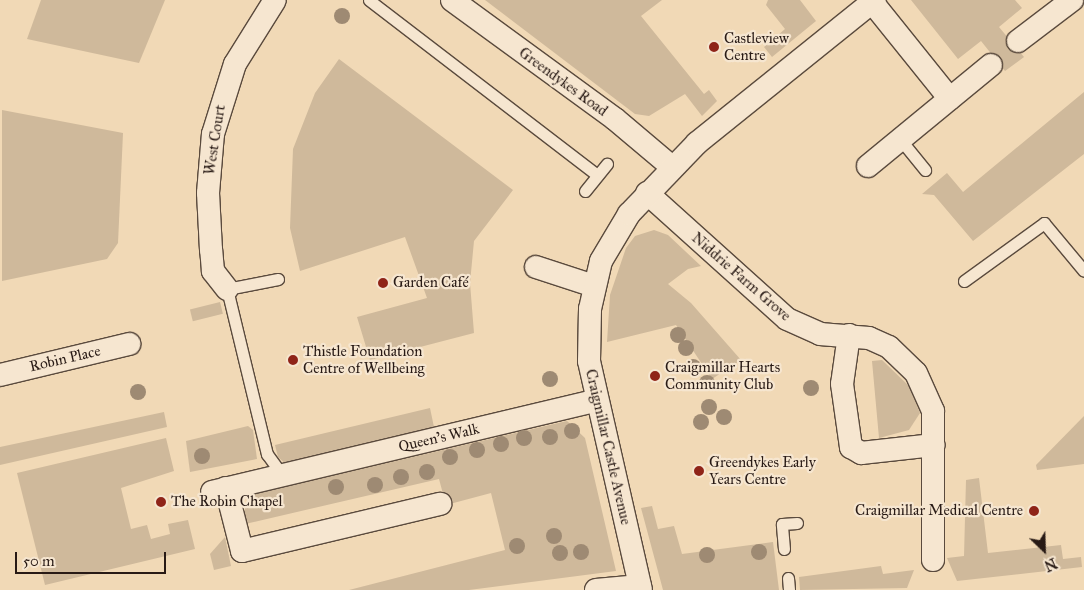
<!DOCTYPE html>
<meta charset="utf-8">
<style>
body{margin:0}
#map{position:relative;width:1084px;height:590px;overflow:hidden;background:#f1d9b6;font-family:"IM FELL Great Primer",serif}
div>[style]{position:absolute}
.green>*{inset:0;background:#cfb99b;transform-origin:0 0}
.roads{filter:drop-shadow(1px 0 #5a4a3d) drop-shadow(-1px 0 #5a4a3d) drop-shadow(0 1px #5a4a3d) drop-shadow(0 -1px #5a4a3d)}
.service>*{height:11px;margin:-5.5px;padding:0 5.5px;transform-origin:5.5px;border-radius:5.5px;background:#f6e6d0}
.minor>*{height:22px;margin:-11px;padding:0 11px;transform-origin:11px;border-radius:11px;background:#f6e6d0}
.trees>*{width:16px;height:16px;margin:-8px;border-radius:50%;background:#9e8a73}
.dots>*{width:14px;height:14px;translate:-50% -50%;box-sizing:border-box;border:2px solid #f6e6d0;border-radius:50%}
span{translate:-50% -50%;white-space:nowrap;text-align:center;line-height:1.15;-webkit-text-stroke:4.5px #f6e6d0;paint-order:stroke}
.poi-label{font-size:15px;color:#281a15}
.left{translate:0 -50%;text-align:left}
.right{translate:-100% -50%;text-align:right}
.street-label{font-size:15px;color:#281a15}
.north{position:absolute;left:1019px;top:525px;width:50px;height:50px;-webkit-text-stroke:4px #f6e6d0;paint-order:stroke;rotate:156deg;font-size:14px;font-weight:700;line-height:20px;text-align:center;color:#281a15}
.north::after{content:'';display:block;margin:auto;width:18px;height:22px;background:#281a15;clip-path:polygon(50% 0,100% 100%,50% 72%,0 100%)}
.scale{position:absolute;left:15px;top:552px;width:151px;height:22px;box-sizing:border-box;border:2px solid #281a15;border-top:0;padding-left:6px;font-size:15px;line-height:18px;white-space:nowrap;color:#281a15;-webkit-text-stroke:4px #f6e6d0;paint-order:stroke}
</style>
<div id="map">
<div class="green">
<i style="clip-path:polygon(41px 0,165px 0,139px 63px,27px 39px)"></i>
<i style="clip-path:polygon(485px 0,662px 0,641px 16px,704px 94px,709px 90px,717px 101px,702px 116px,685px 94px,649px 116px,635px 114px)"></i>
<i style="clip-path:polygon(768px 0,800px 0,816px 21px,772px 57px,764px 47px,785px 29px,766px 5px)"></i>
<i style="clip-path:polygon(911px 0,1015px 0,1022px 8px,999px 27px,1024px 57px,1005px 71px,981px 41px,958px 59px)"></i>
<i style="clip-path:polygon(339px 59px,513px 190px,474px 241px,470px 283px,474px 333px,370px 360px,357px 317px,427px 298px,405px 237px,300px 271px,290px 228px,293px 149px,315px 93px)"></i>
<i style="clip-path:polygon(1084px 92px,1084px 154px,973px 241px,934px 195px,922px 194px,947px 173px,963px 192px)"></i>
<i style="clip-path:polygon(2px 110px,123px 133px,118px 243px,107px 259px,2px 281px)"></i>
<i style="clip-path:polygon(654px 230px,668px 235px,701px 266px,688px 269px,668px 284px,691px 303px,741px 360px,712px 379px,676px 325px,607px 342px,610px 295px,626px 248px,635px 236px)"></i>
<i style="left:220px;top:302px;width:12px;height:31px;rotate:76deg"></i>
<i style="clip-path:polygon(882px 360px,909px 386px,920px 413px,909px 430px,879px 438px,872px 361px)"></i>
<i style="clip-path:polygon(430px 408px,435px 432px,288px 466px,278px 457px,275px 445px)"></i>
<i style="clip-path:polygon(164px 412px,167px 427px,0 465px,0 447px)"></i>
<i style="clip-path:polygon(1084px 416px,1084px 464px,1037px 470px,1036px 465px)"></i>
<i style="clip-path:polygon(567px 421px,585px 438px,616px 571px,469px 590px,349px 590px,505px 550px,491px 493px,446px 505px,439px 479px,245px 524px,245px 507px,251px 495px)"></i>
<i style="clip-path:polygon(248px 426px,253px 430px,257px 459px,190px 472px,186px 441px)"></i>
<i style="clip-path:polygon(166px 438px,174px 471px,121px 488px,131px 529px,147px 525px,151px 539px,170px 534px,168px 524px,188px 520px,195px 549px,45px 585px,17px 473px)"></i>
<i style="clip-path:polygon(979px 478px,988px 553px,1061px 545px,1063px 559px,1081px 557px,1082px 567px,957px 581px,947px 558px,964px 556px,966px 480px)"></i>
<i style="clip-path:polygon(652px 506px,658px 529px,674px 526px,682px 554px,773px 542px,779px 590px,663px 590px,641px 508px)"></i>
<i style="clip-path:polygon(225px 537px,231px 566px,214px 570px,210px 554px)"></i>
<i style="clip-path:polygon(881px 566px,883px 574px,914px 570px,907px 588px,800px 590px,799px 577px)"></i>
</div>
<div class="roads">
<div class="service">
<i style="left:369px;top:0;width:287px;rotate:37.5deg"></i>
<i style="left:900px;top:139px;width:40px;rotate:51deg"></i>
<i style="left:585px;top:191px;width:35px;rotate:-51deg"></i>
<i style="left:278px;top:279px;width:52px;rotate:168.9deg"></i>
<i style="left:227px;top:289px;width:170px;rotate:76.4deg"></i>
<i style="left:267px;top:454px;width:26px;rotate:54deg"></i>
<i style="left:964px;top:281px;width:99px;rotate:-35.9deg"></i>
<i style="left:1044px;top:223px;width:62px;rotate:50.2deg"></i>
<i style="left:784px;top:549px;width:25px;rotate:-95deg"></i>
<i style="left:782px;top:524px;width:15px;rotate:-4deg"></i>
<i style="left:788px;top:578px;width:12px;rotate:85deg"></i>
</div>
<div class="minor">
<i style="left:452px;top:0;width:202px;rotate:36.1deg"></i>
<i style="left:615px;top:119px;width:75px;rotate:40.1deg"></i>
<i style="left:872px;top:2px;width:124px;rotate:51.2deg"></i>
<i style="left:1018px;top:41px;width:68px;rotate:-37.2deg"></i>
<i style="left:868px;top:166px;width:159px;rotate:-39.4deg"></i>
<i style="left:647px;top:193px;width:188px;rotate:42deg"></i>
<i style="left:787px;top:319px;width:36px;rotate:24deg"></i>
<i style="left:820px;top:334px;width:49px;rotate:4.7deg"></i>
<i style="left:869px;top:338px;width:22px;rotate:24deg"></i>
<i style="left:889px;top:347px;width:37px;rotate:44deg"></i>
<i style="left:916px;top:373px;width:42px;rotate:65.9deg"></i>
<i style="left:933px;top:411px;width:149px;rotate:90deg"></i>
<i style="left:536px;top:267px;width:61px;rotate:18.1deg"></i>
<i style="left:227px;top:289px;width:23px;rotate:-128deg"></i>
<i style="left:213px;top:271px;width:21px;rotate:-95deg"></i>
<i style="left:211px;top:250px;width:57px;rotate:-93deg"></i>
<i style="left:208px;top:193px;width:59px;rotate:-85.2deg"></i>
<i style="left:213px;top:134px;width:73px;rotate:-72.6deg"></i>
<i style="left:235px;top:64px;width:75px;rotate:-58deg"></i>
<i style="left:849px;top:335px;width:49px;rotate:98.1deg"></i>
<i style="left:842px;top:384px;width:64px;rotate:81.9deg"></i>
<i style="left:851px;top:447px;width:12px;rotate:31deg"></i>
<i style="left:861px;top:453px;width:73px;rotate:-6.3deg"></i>
<i style="left:0;top:375px;width:133px;rotate:-13.5deg"></i>
<i style="left:226px;top:488px;width:65px;rotate:75.7deg"></i>
<i style="left:242px;top:551px;width:204px;rotate:-13.4deg"></i>
<i style="left:212px;top:492px;width:394px;rotate:-13.4deg"></i>
<i style="left:596px;top:590px;width:44px;rotate:-5.2deg"></i>
<i style="left:641px;top:590px;width:235px;rotate:-102.8deg"></i>
<i style="left:589px;top:361px;width:52px;rotate:-88.9deg"></i>
<i style="left:590px;top:309px;width:49px;rotate:-77.1deg"></i>
<i style="left:601px;top:261px;width:55px;rotate:-59.2deg"></i>
<i style="left:629px;top:214px;width:98px;rotate:-46.2deg"></i>
<i style="left:697px;top:143px;width:228px;rotate:-38.8deg"></i>
</div>
</div>
<div class="trees">
<i style="left:342px;top:16px"></i>
<i style="left:678px;top:335px"></i>
<i style="left:686px;top:348px"></i>
<i style="left:693px;top:367px"></i>
<i style="left:550px;top:379px"></i>
<i style="left:707px;top:383px"></i>
<i style="left:811px;top:388px"></i>
<i style="left:138px;top:392px"></i>
<i style="left:709px;top:407px"></i>
<i style="left:724px;top:417px"></i>
<i style="left:701px;top:422px"></i>
<i style="left:572px;top:431px"></i>
<i style="left:550px;top:437px"></i>
<i style="left:524px;top:438px"></i>
<i style="left:501px;top:444px"></i>
<i style="left:477px;top:450px"></i>
<i style="left:202px;top:456px"></i>
<i style="left:450px;top:457px"></i>
<i style="left:427px;top:472px"></i>
<i style="left:401px;top:477px"></i>
<i style="left:375px;top:485px"></i>
<i style="left:336px;top:487px"></i>
<i style="left:554px;top:536px"></i>
<i style="left:517px;top:546px"></i>
<i style="left:581px;top:552px"></i>
<i style="left:759px;top:552px"></i>
<i style="left:560px;top:553px"></i>
<i style="left:707px;top:555px"></i>
</div>
<div class="dots">
<i style="left:714px;top:47px;background:#8f2418"></i>
<i style="left:383px;top:283px;background:#8f2418"></i>
<i style="left:293px;top:360px;background:#8f2418"></i>
<i style="left:655px;top:376px;background:#8f2418"></i>
<i style="left:699px;top:471px;background:#8f2418"></i>
<i style="left:161px;top:502px;background:#8f2418"></i>
<i style="left:1034px;top:511px;background:#8f2418"></i>
</div>
<div class="poi-label">
<span class="left" style="left:724px;top:47px">Castleview<br>Centre</span>
<span class="left" style="left:393px;top:283px">Garden Café</span>
<span class="left" style="left:303px;top:360px">Thistle Foundation<br>Centre of Wellbeing</span>
<span class="left" style="left:665px;top:376px">Craigmillar Hearts<br>Community Club</span>
<span class="left" style="left:709px;top:471px">Greendykes Early<br>Years Centre</span>
<span class="left" style="left:171px;top:502px">The Robin Chapel</span>
<span class="right" style="left:1023px;top:511px">Craigmillar Medical Centre</span>
</div>
<div class="street-label">
<span style="left:563px;top:82px;rotate:36deg">Greendykes Road</span>
<span style="left:215px;top:140px;rotate:-81deg">West Court</span>
<span style="left:741px;top:277px;rotate:41deg">Niddrie Farm Grove</span>
<span style="left:65px;top:359px;rotate:-13deg">Robin Place</span>
<span style="left:439px;top:438px;rotate:-13deg">Queen's Walk</span>
<span style="left:608px;top:447px;rotate:77deg">Craigmillar Castle Avenue</span>
</div>
<div class="north">N</div>
<div class="scale">50 m</div>
</div>
